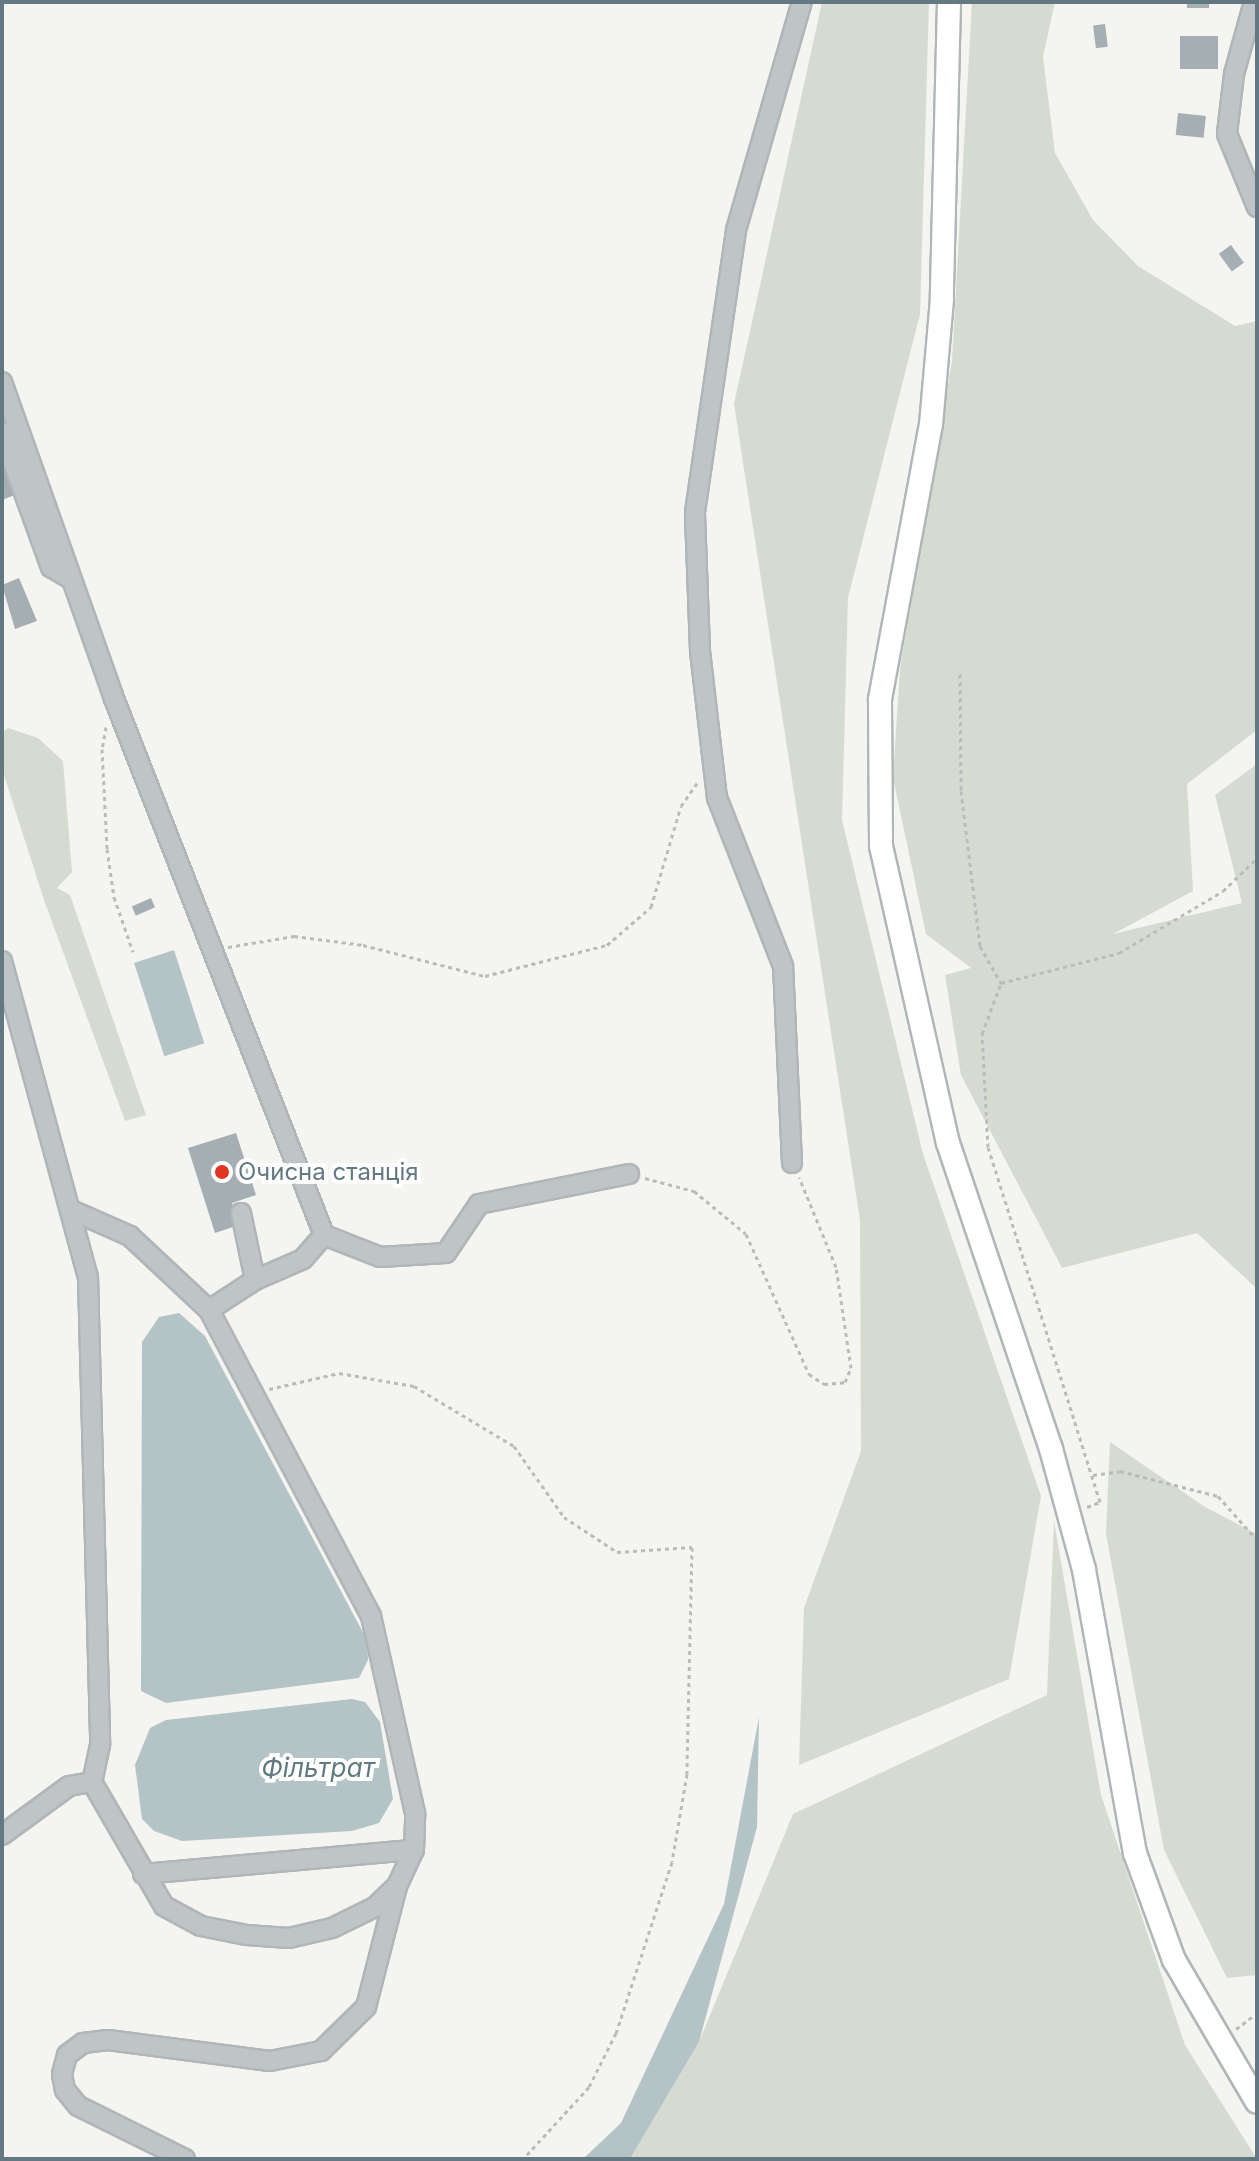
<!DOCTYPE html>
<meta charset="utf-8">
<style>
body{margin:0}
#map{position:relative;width:1259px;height:2161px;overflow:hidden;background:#f4f4f0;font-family:Inter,sans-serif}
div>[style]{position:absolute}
.green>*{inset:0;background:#d6dbd1}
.water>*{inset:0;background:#b4c3c6;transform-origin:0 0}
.building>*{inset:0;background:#a5afb3;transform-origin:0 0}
.path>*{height:3px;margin-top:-1.5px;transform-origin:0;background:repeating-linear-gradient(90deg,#b9bcbd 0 4px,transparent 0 8px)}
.roads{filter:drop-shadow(2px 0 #b0b6b8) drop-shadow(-2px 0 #b0b6b8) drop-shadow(0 2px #b0b6b8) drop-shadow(0 -2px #b0b6b8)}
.minor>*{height:18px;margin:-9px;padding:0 9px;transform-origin:9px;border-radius:9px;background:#bfc4c6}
.major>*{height:22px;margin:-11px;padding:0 11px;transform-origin:11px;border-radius:11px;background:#fff}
.dots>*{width:22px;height:22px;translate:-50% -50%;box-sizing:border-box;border:4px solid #fff;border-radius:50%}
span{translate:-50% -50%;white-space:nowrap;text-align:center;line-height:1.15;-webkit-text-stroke:8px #fff;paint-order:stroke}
.poi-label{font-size:24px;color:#637881}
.left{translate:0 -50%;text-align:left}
.water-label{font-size:26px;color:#5f7b7f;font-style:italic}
.frame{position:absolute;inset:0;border:4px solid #637881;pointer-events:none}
</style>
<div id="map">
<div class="green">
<i style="clip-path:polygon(822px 2px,929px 2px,920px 314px,848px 598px,842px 820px,923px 1154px,1041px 1496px,1009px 1679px,799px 1765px,804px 1608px,861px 1451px,860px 1220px,734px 404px)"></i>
<i style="clip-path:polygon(972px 2px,1055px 2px,1043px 57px,1055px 153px,1093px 220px,1138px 266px,1235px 326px,1257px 321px,1257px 730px,1187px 784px,1193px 891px,1113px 934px,1242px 903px,1215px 795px,1257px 764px,1257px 1289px,1197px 1233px,1062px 1268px,961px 1075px,945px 975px,971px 968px,926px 934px,893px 778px,900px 669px,952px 361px)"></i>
<i style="clip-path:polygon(8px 728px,38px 738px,63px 761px,72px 872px,57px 888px,70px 895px,146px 1115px,125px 1121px,44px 900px,2px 769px,2px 733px)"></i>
<i style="clip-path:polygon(1110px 1442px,1205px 1507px,1257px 1534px,1257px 1975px,1227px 1978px,1164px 1850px,1106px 1534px)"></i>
<i style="clip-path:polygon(1054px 1521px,1101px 1795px,1185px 2045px,1257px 2159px,630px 2159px,699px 2042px,793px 1814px,1047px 1695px)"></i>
</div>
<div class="water">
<i style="left:174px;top:950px;width:98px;height:42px;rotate:72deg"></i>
<i style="clip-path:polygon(179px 1313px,205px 1336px,367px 1640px,368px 1660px,359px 1678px,166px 1703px,141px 1691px,142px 1342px,159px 1317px)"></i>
<i style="clip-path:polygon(352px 1699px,365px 1702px,380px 1722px,393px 1799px,379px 1823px,352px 1831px,182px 1841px,154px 1831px,142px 1819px,135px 1765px,150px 1728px,166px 1720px)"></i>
<i style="clip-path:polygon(759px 1717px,757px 1827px,699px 2042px,630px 2159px,583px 2159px,621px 2123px,724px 1904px)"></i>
</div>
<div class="building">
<i style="left:1187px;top:2px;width:22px;height:6px"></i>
<i style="left:1105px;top:24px;width:23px;height:12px;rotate:83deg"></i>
<i style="left:1218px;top:36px;width:33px;height:38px;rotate:90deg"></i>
<i style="left:1178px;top:113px;width:28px;height:22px;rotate:6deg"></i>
<i style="left:1231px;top:245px;width:22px;height:15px;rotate:54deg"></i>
<i style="clip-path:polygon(2px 447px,20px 493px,2px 500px)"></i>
<i style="clip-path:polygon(19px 578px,37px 621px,15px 629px,2px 585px)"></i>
<i style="left:151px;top:898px;width:10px;height:21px;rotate:66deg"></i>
<i style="clip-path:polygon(236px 1133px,256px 1195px,232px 1203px,239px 1225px,215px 1233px,188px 1148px)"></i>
</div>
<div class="path">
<i style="left:960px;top:674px;width:117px;rotate:89.5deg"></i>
<i style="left:961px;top:791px;width:156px;rotate:83deg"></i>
<i style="left:980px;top:946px;width:43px;rotate:60.4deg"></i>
<i style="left:106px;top:727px;width:22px;rotate:100deg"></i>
<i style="left:102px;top:749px;width:100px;rotate:87.1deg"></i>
<i style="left:107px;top:849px;width:49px;rotate:81.7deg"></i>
<i style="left:114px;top:897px;width:58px;rotate:70.9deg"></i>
<i style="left:228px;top:947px;width:67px;rotate:-9.5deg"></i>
<i style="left:294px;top:936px;width:70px;rotate:7.4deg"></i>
<i style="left:363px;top:945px;width:126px;rotate:14.3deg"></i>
<i style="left:485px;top:976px;width:126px;rotate:-14.3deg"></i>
<i style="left:607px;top:945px;width:58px;rotate:-40.8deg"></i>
<i style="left:651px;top:907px;width:105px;rotate:-73.5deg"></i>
<i style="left:681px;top:806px;width:28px;rotate:-55deg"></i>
<i style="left:645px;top:1178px;width:51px;rotate:14.9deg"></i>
<i style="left:694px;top:1191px;width:67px;rotate:39.6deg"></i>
<i style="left:746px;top:1234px;width:154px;rotate:65.8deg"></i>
<i style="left:809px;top:1374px;width:18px;rotate:34deg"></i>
<i style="left:824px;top:1384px;width:21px;rotate:-5deg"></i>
<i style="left:845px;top:1382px;width:15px;rotate:-67deg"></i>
<i style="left:851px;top:1368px;width:102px;rotate:-98.4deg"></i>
<i style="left:836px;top:1267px;width:97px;rotate:-112.3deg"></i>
<i style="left:269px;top:1389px;width:72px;rotate:-12.9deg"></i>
<i style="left:339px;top:1373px;width:76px;rotate:9.8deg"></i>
<i style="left:414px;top:1386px;width:117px;rotate:31deg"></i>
<i style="left:514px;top:1446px;width:87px;rotate:54.8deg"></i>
<i style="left:564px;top:1517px;width:64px;rotate:33.4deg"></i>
<i style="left:617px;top:1552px;width:75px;rotate:-3.8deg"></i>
<i style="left:692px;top:1547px;width:227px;rotate:91.3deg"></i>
<i style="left:687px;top:1774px;width:89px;rotate:99.7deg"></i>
<i style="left:672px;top:1862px;width:180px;rotate:108.1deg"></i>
<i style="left:616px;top:2033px;width:60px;rotate:116.6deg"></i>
<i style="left:589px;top:2087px;width:98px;rotate:132.5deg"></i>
<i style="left:1093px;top:1475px;width:27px;rotate:-8deg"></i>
<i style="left:1120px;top:1471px;width:101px;rotate:14.3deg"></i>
<i style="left:1218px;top:1496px;width:59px;rotate:48.4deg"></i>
<i style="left:1087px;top:1507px;width:14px;rotate:-21deg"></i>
<i style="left:1100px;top:1502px;width:372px;rotate:-107.5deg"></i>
<i style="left:988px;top:1147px;width:113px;rotate:-93deg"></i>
<i style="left:982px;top:1034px;width:54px;rotate:-69.6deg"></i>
<i style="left:1001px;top:983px;width:122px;rotate:-14.3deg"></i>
<i style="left:1119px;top:953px;width:121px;rotate:-30.8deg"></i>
<i style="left:1223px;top:891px;width:47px;rotate:-44.1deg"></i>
<i style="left:1236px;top:2029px;width:26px;rotate:-37deg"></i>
</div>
<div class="roads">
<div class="minor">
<i style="left:1254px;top:2px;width:75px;rotate:105.5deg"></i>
<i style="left:1234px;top:74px;width:60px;rotate:96.7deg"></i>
<i style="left:1227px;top:134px;width:79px;rotate:67.7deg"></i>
<i style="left:2px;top:382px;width:333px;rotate:70.5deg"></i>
<i style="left:113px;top:696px;width:579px;rotate:68.62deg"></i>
<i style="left:324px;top:1235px;width:60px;rotate:21.4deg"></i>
<i style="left:380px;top:1257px;width:66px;rotate:-3.5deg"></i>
<i style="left:446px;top:1253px;width:59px;rotate:-56deg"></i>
<i style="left:479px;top:1204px;width:153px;rotate:-11.3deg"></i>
<i style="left:2px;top:432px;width:144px;rotate:70.1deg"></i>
<i style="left:51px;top:567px;width:23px;rotate:31deg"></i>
<i style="left:2px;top:961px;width:327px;rotate:74.8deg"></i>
<i style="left:88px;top:1277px;width:468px;rotate:88.5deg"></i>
<i style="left:100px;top:1745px;width:38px;rotate:102deg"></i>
<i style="left:92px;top:1782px;width:143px;rotate:59.9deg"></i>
<i style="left:164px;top:1906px;width:42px;rotate:28.4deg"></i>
<i style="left:201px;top:1926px;width:47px;rotate:11.1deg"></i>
<i style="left:247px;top:1935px;width:42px;rotate:4.1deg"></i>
<i style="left:289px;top:1938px;width:44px;rotate:-13.1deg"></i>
<i style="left:332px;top:1928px;width:48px;rotate:-26deg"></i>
<i style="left:375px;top:1907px;width:30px;rotate:-44deg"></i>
<i style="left:397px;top:1886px;width:40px;rotate:-65deg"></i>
<i style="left:414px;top:1850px;width:37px;rotate:-88deg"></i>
<i style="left:415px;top:1813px;width:202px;rotate:-102.6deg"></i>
<i style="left:371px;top:1616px;width:346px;rotate:-117.9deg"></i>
<i style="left:209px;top:1310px;width:108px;rotate:-136.9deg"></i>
<i style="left:130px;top:1236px;width:62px;rotate:-156.3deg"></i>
<i style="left:792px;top:1163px;width:197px;rotate:-92.6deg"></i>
<i style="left:783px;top:966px;width:180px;rotate:-111.4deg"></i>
<i style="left:717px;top:798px;width:148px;rotate:-96.6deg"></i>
<i style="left:700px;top:651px;width:139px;rotate:-92.1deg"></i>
<i style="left:695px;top:512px;width:285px;rotate:-81.7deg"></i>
<i style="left:736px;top:230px;width:237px;rotate:-73.9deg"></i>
<i style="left:241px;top:1213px;width:68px;rotate:78.2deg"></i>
<i style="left:209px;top:1310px;width:55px;rotate:-33.1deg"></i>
<i style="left:255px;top:1280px;width:52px;rotate:-23.6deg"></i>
<i style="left:303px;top:1259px;width:32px;rotate:-49deg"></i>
<i style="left:2px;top:1835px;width:83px;rotate:-36.2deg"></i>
<i style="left:69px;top:1786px;width:23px;rotate:-10deg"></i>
<i style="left:143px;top:1874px;width:272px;rotate:-5.1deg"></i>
<i style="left:185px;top:2159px;width:119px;rotate:-153.6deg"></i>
<i style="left:78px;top:2106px;width:21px;rotate:-129deg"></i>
<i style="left:65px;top:2090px;width:16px;rotate:-101deg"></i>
<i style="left:62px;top:2074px;width:20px;rotate:-75deg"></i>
<i style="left:67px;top:2055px;width:20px;rotate:-37deg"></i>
<i style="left:83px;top:2043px;width:25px;rotate:-7deg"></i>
<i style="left:108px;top:2040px;width:163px;rotate:7.4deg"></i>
<i style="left:270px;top:2061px;width:52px;rotate:-11.1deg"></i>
<i style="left:321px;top:2051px;width:63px;rotate:-44.4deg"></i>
<i style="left:366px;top:2007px;width:125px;rotate:-75.6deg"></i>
</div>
<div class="major">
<i style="left:949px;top:2px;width:297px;rotate:91.4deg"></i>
<i style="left:942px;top:299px;width:125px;rotate:95deg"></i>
<i style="left:931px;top:424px;width:281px;rotate:100.5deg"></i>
<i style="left:880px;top:700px;width:146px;rotate:89.6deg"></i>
<i style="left:881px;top:846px;width:304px;rotate:77.3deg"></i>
<i style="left:948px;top:1143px;width:323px;rotate:71.4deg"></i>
<i style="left:1051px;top:1449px;width:125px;rotate:74.7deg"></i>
<i style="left:1084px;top:1570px;width:288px;rotate:79.8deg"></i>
<i style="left:1135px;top:1853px;width:114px;rotate:70deg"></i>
<i style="left:1174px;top:1960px;width:164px;rotate:59.7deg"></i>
</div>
</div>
<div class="dots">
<i style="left:222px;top:1172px;background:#e23521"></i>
</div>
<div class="poi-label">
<span class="left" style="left:238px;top:1172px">Очисна станція</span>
</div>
<div class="water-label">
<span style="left:318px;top:1768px">Фільтрат</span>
</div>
<div class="frame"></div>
</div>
